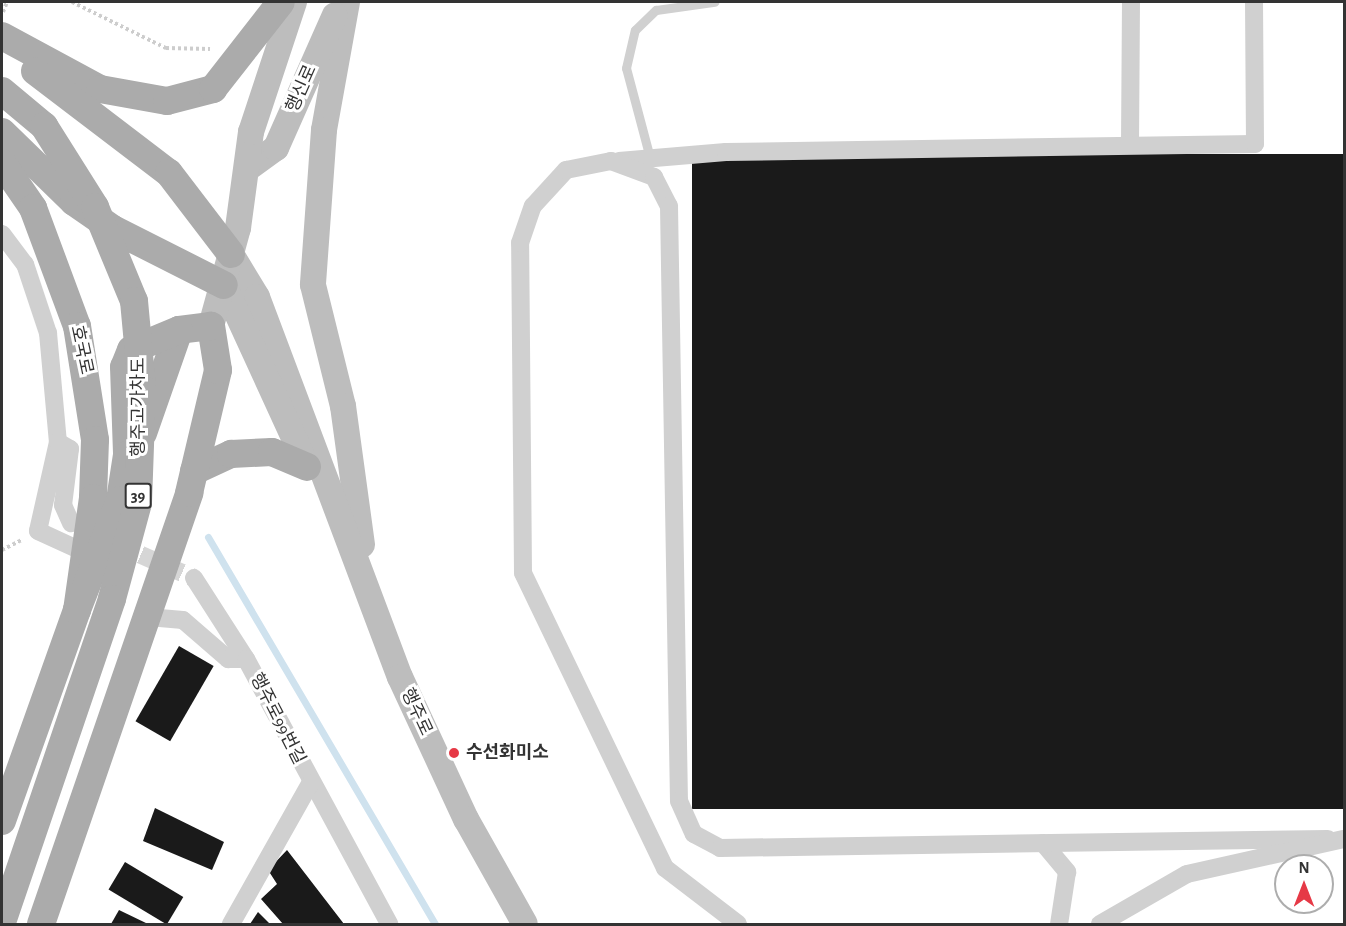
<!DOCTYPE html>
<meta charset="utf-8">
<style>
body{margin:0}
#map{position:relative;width:1346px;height:926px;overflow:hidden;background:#fff;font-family:"Alegreya Sans","Noto Sans KR",sans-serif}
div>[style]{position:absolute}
.stream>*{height:7px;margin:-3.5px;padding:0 3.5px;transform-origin:3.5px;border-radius:3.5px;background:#cfe2ee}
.building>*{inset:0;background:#1a1a1a;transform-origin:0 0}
.minor-tunnel>*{height:18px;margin-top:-9px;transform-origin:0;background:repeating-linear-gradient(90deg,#d6d6d6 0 18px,transparent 0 27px)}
.path>*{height:4px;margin-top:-2px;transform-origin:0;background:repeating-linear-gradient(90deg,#cdcdcd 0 3px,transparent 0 6px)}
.service>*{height:9px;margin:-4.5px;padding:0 4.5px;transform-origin:4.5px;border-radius:4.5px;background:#d0d0d0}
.minor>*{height:18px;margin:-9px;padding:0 9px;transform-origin:9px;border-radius:9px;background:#d0d0d0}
.secondary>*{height:26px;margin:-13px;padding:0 13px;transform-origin:13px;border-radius:13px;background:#bdbdbd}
.primary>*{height:28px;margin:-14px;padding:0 14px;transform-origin:14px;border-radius:14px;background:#ababab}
.primary-bridge>*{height:28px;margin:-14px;padding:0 14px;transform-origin:14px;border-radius:14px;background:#ababab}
.dots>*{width:16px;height:16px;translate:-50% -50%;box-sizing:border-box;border:3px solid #fff;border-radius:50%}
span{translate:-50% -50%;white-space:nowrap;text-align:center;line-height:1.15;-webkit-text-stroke:6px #fff;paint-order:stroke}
.shield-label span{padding:2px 4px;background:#fff;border:2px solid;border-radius:4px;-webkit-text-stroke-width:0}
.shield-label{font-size:16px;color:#333;font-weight:700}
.street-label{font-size:18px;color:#333}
.poi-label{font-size:18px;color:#333;font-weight:700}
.left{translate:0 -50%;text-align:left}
.frame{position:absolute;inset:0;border:3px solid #333;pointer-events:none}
.north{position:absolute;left:1274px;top:854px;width:60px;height:60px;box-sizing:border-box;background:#fff;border:2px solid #adadad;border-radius:50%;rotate:0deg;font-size:16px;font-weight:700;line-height:24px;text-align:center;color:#333}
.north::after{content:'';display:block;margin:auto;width:21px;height:27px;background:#e63946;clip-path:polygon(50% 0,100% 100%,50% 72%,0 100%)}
</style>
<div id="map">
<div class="stream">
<i style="left:208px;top:537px;width:449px;rotate:59.6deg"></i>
</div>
<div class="building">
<i style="left:1344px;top:154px;width:655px;height:652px;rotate:90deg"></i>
<i style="left:179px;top:646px;width:40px;height:87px;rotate:30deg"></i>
<i style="clip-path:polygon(155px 808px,224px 842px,212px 870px,143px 841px)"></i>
<i style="clip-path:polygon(287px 850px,344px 924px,283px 924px,261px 899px,277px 884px,268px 870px)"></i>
<i style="left:125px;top:862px;width:68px;height:32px;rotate:31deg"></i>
<i style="clip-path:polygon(119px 910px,148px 924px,111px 924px)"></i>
<i style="clip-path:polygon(258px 912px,270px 924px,250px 924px)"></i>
</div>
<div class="minor-tunnel">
<i style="left:116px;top:544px;width:85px;rotate:23.6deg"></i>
</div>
<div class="path">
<i style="left:72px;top:2px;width:105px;rotate:26.1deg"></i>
<i style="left:166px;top:48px;width:44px;rotate:1.3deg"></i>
<i style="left:3px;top:12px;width:11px;rotate:-68deg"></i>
<i style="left:2px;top:550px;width:22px;rotate:-27deg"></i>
</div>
<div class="service">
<i style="left:650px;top:158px;width:93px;rotate:-104.9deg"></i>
<i style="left:626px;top:68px;width:39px;rotate:-77deg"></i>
<i style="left:635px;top:30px;width:29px;rotate:-44deg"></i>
<i style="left:656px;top:10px;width:59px;rotate:-7.9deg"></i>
</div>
<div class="minor">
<i style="left:1130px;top:144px;width:142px;rotate:-89.6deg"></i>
<i style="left:619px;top:161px;width:107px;rotate:-4.8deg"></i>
<i style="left:726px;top:152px;width:529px;rotate:-0.87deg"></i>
<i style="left:1255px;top:144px;width:142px;rotate:-90.4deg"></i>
<i style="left:2px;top:234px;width:38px;rotate:53deg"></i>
<i style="left:25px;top:264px;width:73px;rotate:71.6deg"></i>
<i style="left:48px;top:333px;width:109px;rotate:84.8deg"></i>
<i style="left:58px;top:442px;width:91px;rotate:102.7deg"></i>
<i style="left:38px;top:531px;width:53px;rotate:24.6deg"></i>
<i style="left:58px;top:442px;width:14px;rotate:30deg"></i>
<i style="left:70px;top:449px;width:56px;rotate:97.1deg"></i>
<i style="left:63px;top:505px;width:20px;rotate:66deg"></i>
<i style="left:194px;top:578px;width:96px;rotate:57.3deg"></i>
<i style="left:148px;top:617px;width:35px;rotate:5deg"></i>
<i style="left:183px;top:620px;width:60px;rotate:40.9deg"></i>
<i style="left:228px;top:659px;width:18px"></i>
<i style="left:246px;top:659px;width:301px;rotate:61.6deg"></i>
<i style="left:1043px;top:843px;width:38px;rotate:50deg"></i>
<i style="left:1067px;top:872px;width:53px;rotate:98.7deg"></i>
<i style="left:231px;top:924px;width:161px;rotate:-60.6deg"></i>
<i style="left:738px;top:924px;width:92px;rotate:-142.5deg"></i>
<i style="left:665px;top:868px;width:327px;rotate:-115.7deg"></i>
<i style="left:523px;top:573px;width:330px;rotate:-90.5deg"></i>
<i style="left:520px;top:243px;width:39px;rotate:-71deg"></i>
<i style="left:533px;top:206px;width:49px;rotate:-47.5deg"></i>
<i style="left:566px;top:170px;width:46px;rotate:-11.3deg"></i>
<i style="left:611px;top:161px;width:46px;rotate:20.4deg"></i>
<i style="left:654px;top:177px;width:33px;rotate:63deg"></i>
<i style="left:669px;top:206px;width:595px;rotate:89.04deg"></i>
<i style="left:679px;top:801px;width:36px;rotate:66deg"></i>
<i style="left:694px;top:834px;width:30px;rotate:28deg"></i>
<i style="left:720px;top:848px;width:608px;rotate:-0.85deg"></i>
<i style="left:1100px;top:924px;width:100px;rotate:-29.9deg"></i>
<i style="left:1187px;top:874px;width:161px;rotate:-12.6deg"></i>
</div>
<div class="secondary">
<i style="left:347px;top:2px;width:130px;rotate:100.2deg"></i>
<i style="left:324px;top:130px;width:155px;rotate:94.1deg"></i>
<i style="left:313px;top:285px;width:125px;rotate:76.1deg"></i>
<i style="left:343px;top:406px;width:140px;rotate:82.2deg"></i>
<i style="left:251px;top:166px;width:31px;rotate:-36deg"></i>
<i style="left:276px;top:148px;width:145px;rotate:-66.1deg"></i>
<i style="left:231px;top:254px;width:50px;rotate:58.8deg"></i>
<i style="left:257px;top:297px;width:406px;rotate:69.4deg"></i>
<i style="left:400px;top:677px;width:157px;rotate:65.1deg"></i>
<i style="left:466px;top:819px;width:120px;rotate:60.7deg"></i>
<i style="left:224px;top:285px;width:183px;rotate:65.4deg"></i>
<i style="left:211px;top:326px;width:102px;rotate:-74.6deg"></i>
<i style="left:238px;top:228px;width:97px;rotate:-82.3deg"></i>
<i style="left:251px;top:132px;width:137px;rotate:-71.7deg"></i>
</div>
<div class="primary">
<i style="left:2px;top:36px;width:111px;rotate:28.4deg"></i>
<i style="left:100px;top:89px;width:68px;rotate:10.2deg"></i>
<i style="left:167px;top:101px;width:48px;rotate:-14.6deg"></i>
<i style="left:213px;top:89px;width:110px;rotate:-52deg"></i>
<i style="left:35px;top:71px;width:168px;rotate:37.3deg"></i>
<i style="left:169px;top:173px;width:102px;rotate:52.6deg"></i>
<i style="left:2px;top:132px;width:100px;rotate:44.2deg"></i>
<i style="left:74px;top:202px;width:47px;rotate:34.7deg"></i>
<i style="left:113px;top:229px;width:124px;rotate:26.8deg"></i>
<i style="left:2px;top:163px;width:55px;rotate:55.4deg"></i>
<i style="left:33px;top:208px;width:126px;rotate:69.6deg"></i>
<i style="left:77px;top:326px;width:115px;rotate:81deg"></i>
<i style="left:95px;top:440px;width:58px;rotate:92deg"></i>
<i style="left:93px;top:498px;width:113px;rotate:98.1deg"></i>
<i style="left:77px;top:610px;width:224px;rotate:109.6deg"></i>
<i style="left:143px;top:433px;width:109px;rotate:-70.7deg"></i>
<i style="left:194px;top:471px;width:41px;rotate:-24.7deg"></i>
<i style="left:231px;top:454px;width:41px;rotate:-2.8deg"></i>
<i style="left:272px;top:452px;width:38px;rotate:23deg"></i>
<i style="left:41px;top:924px;width:456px;rotate:-71deg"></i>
<i style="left:189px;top:493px;width:126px;rotate:-76.7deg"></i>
<i style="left:218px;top:370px;width:45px;rotate:-99deg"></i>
<i style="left:211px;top:326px;width:32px;rotate:173deg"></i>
<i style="left:179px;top:330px;width:52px;rotate:157.4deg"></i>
<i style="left:131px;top:350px;width:18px;rotate:112deg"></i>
<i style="left:124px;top:367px;width:88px;rotate:88deg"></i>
<i style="left:127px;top:455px;width:46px;rotate:98.8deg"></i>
<i style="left:120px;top:500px;width:118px;rotate:111.4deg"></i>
</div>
<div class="primary-bridge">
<i style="left:2px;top:91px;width:55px;rotate:39.8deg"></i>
<i style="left:44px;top:126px;width:96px;rotate:57.8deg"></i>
<i style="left:95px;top:207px;width:102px;rotate:67.5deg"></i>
<i style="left:134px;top:301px;width:87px;rotate:84.7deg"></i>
<i style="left:142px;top:388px;width:115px;rotate:92deg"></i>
<i style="left:138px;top:503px;width:99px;rotate:105.2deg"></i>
<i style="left:112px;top:599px;width:342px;rotate:108.8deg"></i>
</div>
<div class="dots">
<i style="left:454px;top:753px;background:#e63946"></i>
</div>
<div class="shield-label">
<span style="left:138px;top:496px">39</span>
</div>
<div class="street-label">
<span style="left:302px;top:89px;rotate:-66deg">행신로</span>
<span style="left:81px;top:350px;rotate:78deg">호국로</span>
<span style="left:139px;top:407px;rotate:-90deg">행주고가차도</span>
<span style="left:416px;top:712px;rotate:65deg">행주로</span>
<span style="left:277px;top:719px;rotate:63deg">행주로99번길</span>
</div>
<div class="poi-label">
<span class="left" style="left:466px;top:753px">수선화미소</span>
</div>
<div class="frame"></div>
<div class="north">N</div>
</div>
